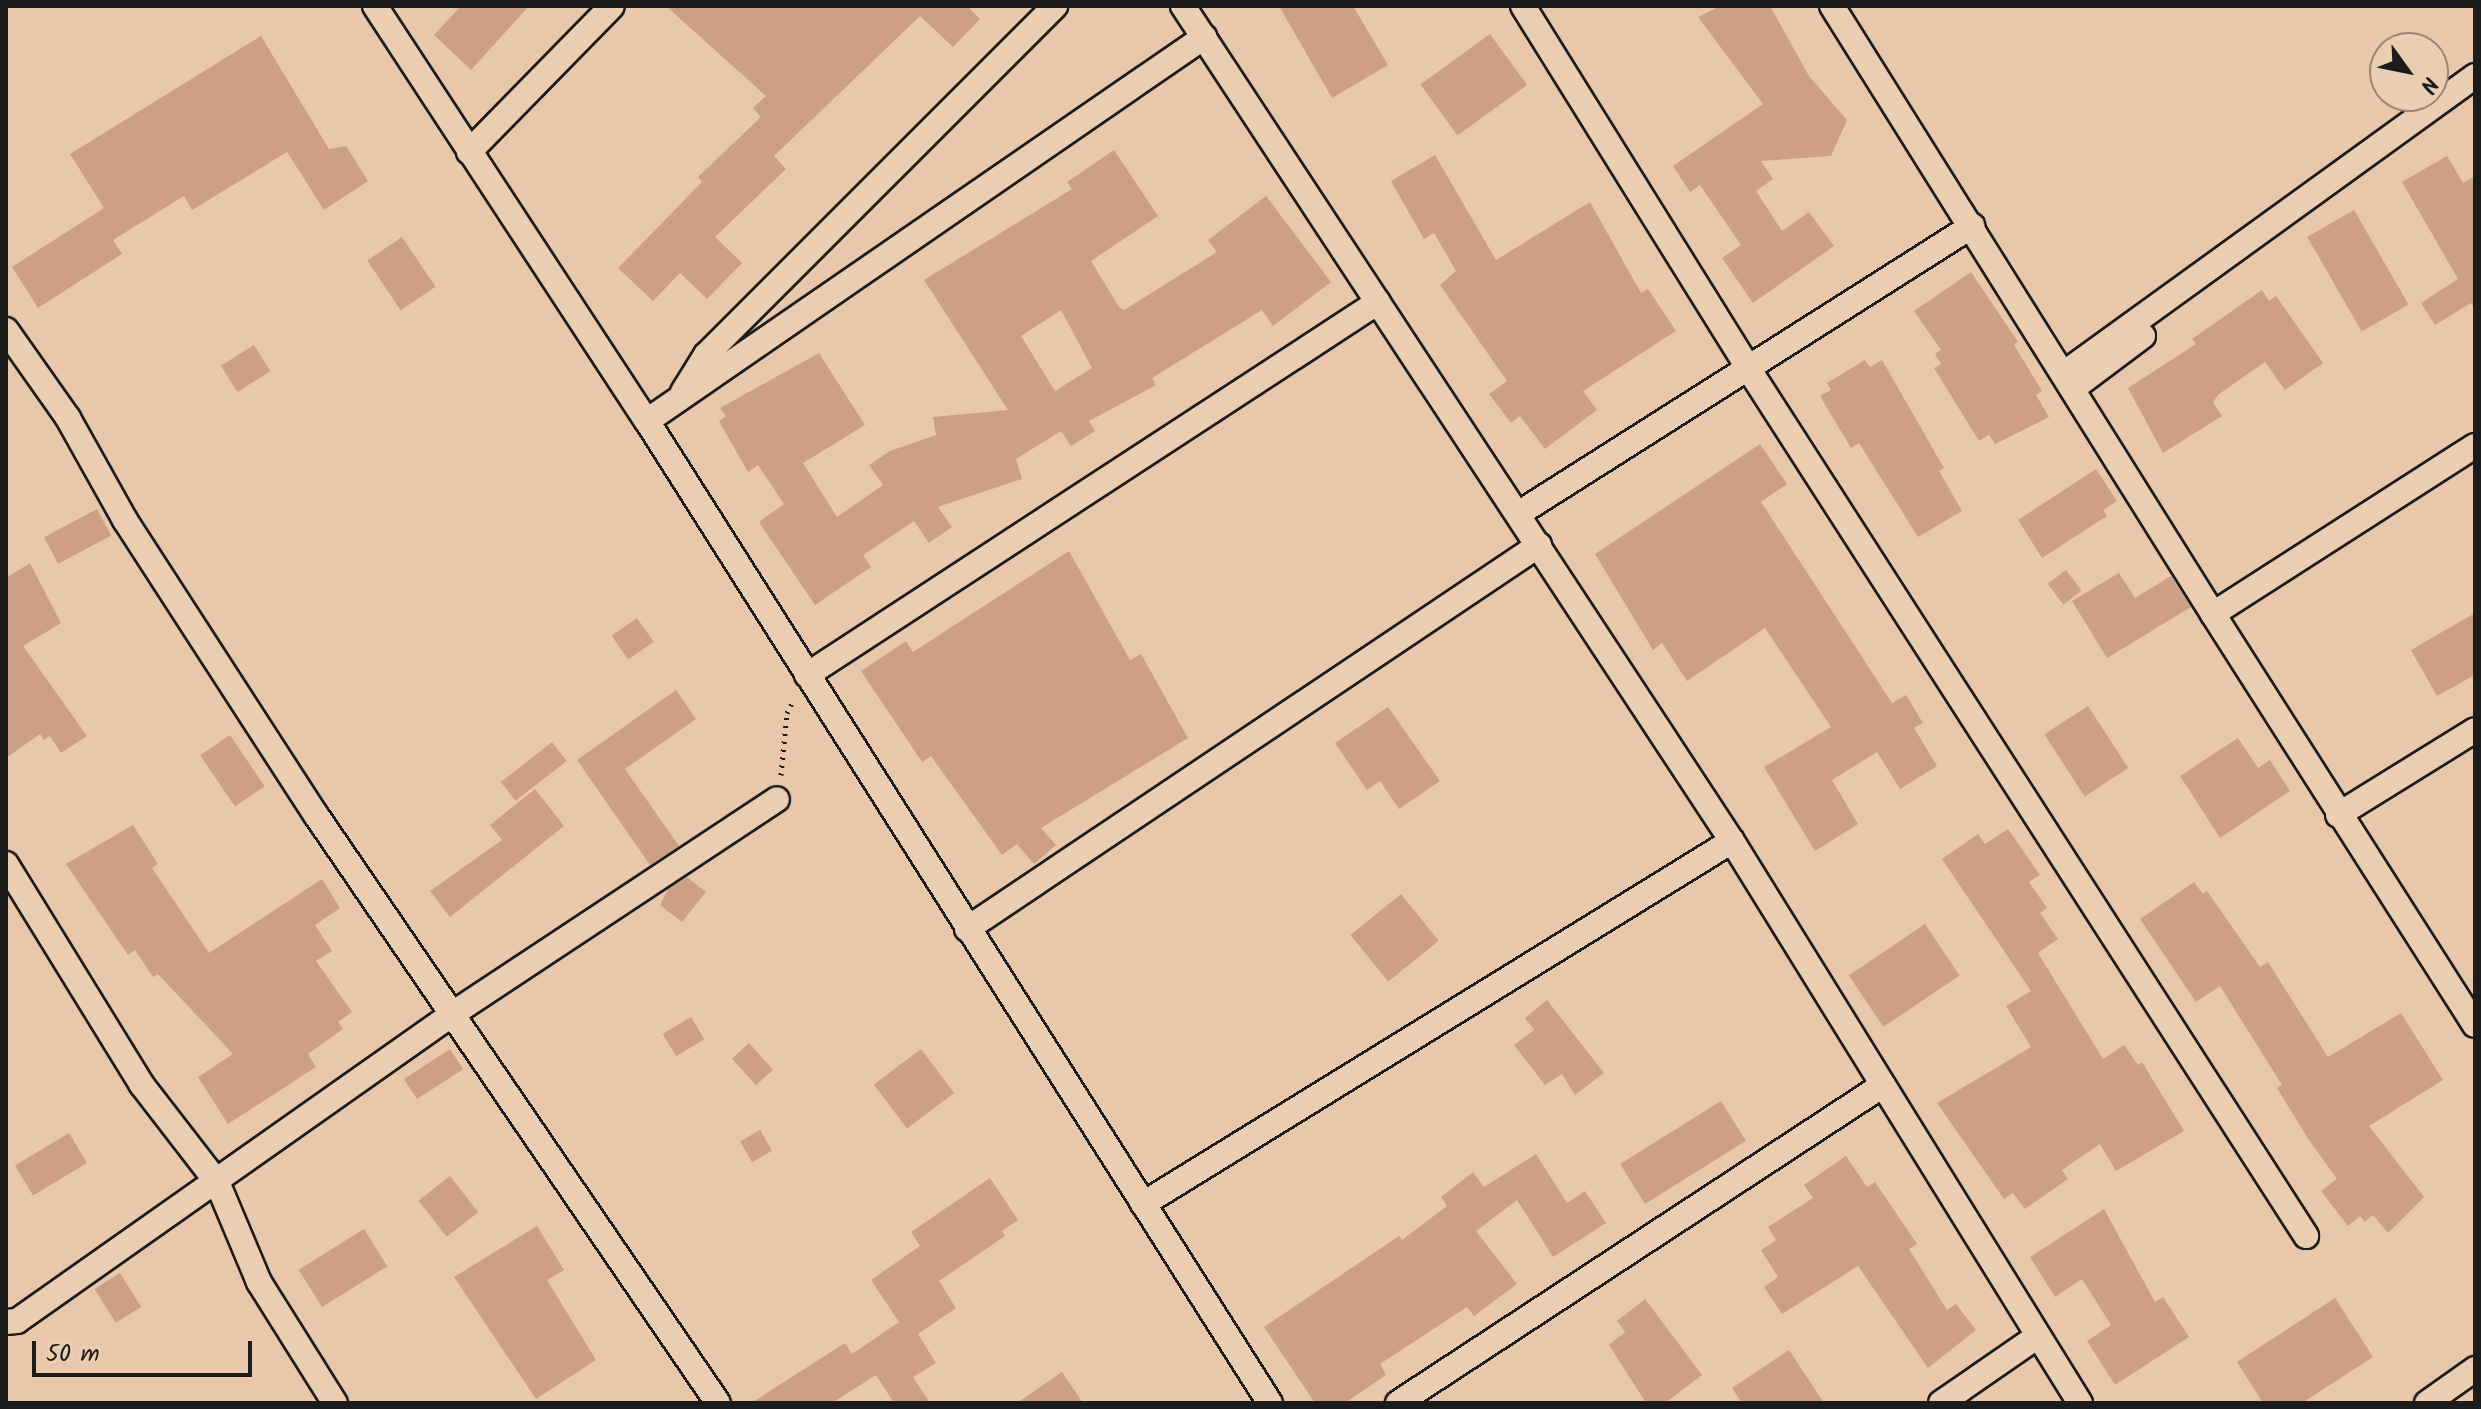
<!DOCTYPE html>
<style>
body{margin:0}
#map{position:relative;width:2481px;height:1409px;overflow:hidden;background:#e8c7ab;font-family:Kalam,sans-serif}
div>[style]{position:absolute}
.building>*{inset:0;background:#cda085;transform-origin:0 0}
.path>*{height:5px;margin-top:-2.5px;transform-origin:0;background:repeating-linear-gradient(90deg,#1c1c1c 0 2px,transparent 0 8px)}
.roads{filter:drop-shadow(2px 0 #1c1c1c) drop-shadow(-2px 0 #1c1c1c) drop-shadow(0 2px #1c1c1c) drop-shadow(0 -2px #1c1c1c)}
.street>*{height:24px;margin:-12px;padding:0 12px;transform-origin:12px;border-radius:12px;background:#ebceb2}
span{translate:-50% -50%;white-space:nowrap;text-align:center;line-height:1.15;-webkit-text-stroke:6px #ebceb2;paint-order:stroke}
.frame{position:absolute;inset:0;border:8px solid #1c1c1c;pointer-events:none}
.north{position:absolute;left:2369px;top:32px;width:80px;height:80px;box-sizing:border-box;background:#ebceb2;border:2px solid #988776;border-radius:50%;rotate:123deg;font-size:22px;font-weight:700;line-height:32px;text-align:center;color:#1c1c1c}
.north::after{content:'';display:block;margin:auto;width:28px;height:36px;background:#1c1c1c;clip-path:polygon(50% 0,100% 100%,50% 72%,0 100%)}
.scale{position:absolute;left:32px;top:1341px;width:220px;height:36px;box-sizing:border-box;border:4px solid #1c1c1c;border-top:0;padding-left:10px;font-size:24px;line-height:28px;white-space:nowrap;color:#1c1c1c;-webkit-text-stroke:6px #ebceb2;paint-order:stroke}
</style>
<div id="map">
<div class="building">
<i style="clip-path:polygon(461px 6px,529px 6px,471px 70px,434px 35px)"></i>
<i style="clip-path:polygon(666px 6px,967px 6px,980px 19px,953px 47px,920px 16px,774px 156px,786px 169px,715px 237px,742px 263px,707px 299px,680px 273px,653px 301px,618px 268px,702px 182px,698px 177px,761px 117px,753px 108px,766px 96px)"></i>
<i style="clip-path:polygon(1279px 6px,1353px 6px,1388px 65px,1332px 98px)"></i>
<i style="clip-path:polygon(1721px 6px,1770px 6px,1809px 76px,1847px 120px,1831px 156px,1761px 161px,1773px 179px,1756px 191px,1782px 231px,1809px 212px,1834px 246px,1753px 303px,1722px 258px,1741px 245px,1700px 185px,1690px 192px,1673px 166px,1763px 104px,1698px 17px)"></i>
<i style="left:1490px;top:34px;width:63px;height:86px;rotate:54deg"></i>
<i style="clip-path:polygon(261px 36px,329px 149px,346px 146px,368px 181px,324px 210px,287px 152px,192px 210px,184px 196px,113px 240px,122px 254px,38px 308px,12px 267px,104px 208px,70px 154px)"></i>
<i style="clip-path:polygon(evenodd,1114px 150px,1158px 216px,1091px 261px,1119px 307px,1124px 310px,1217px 252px,1208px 240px,1266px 196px,1331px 282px,1273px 326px,1262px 310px,1152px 378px,1156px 385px,1089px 421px,1095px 431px,1071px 446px,1061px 431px,1016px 459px,1022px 479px,938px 507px,952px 527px,929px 543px,914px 521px,863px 555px,871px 567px,815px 605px,759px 522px,784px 504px,758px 465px,748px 472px,719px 421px,726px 416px,720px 408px,819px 353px,865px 425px,803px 463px,837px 517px,883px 485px,869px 465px,890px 451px,936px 435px,933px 417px,1008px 410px,924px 280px,1072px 189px,1067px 182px,1114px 150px,1061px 310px,1092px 368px,1055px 391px,1021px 336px,1061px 310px)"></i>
<i style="clip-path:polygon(1435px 155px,1496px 260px,1590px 202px,1641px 293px,1648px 289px,1676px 331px,1583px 391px,1597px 410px,1545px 449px,1520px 416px,1511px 423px,1489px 394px,1507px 381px,1440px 285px,1456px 271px,1434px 233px,1424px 239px,1391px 181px)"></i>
<i style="clip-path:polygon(2447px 156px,2463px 183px,2475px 176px,2475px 309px,2471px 303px,2435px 325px,2421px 303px,2458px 279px,2402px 182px)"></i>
<i style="left:2354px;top:210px;width:109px;height:54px;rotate:60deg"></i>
<i style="left:402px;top:237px;width:60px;height:42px;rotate:56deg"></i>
<i style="clip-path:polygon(1971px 272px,2018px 342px,2014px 345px,2042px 391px,2036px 395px,2049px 417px,1995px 444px,1989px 435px,1979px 441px,1934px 368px,1941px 364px,1935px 354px,1941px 350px,1914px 311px)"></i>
<i style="clip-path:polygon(2262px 290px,2269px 301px,2276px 296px,2323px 363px,2285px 390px,2265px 362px,2219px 394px,2213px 402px,2222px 416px,2163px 453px,2128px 388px,2196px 344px,2192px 339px)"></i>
<i style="left:254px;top:345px;width:31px;height:39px;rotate:58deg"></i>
<i style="clip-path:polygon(1865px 360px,1870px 367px,1882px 360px,1944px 468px,1939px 471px,1962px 511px,1918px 537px,1859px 443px,1851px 448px,1820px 396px,1831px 390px,1827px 383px)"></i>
<i style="clip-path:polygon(1760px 444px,1787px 484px,1761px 502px,1892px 703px,1906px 695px,1923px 723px,1914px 728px,1937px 766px,1900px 789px,1877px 752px,1832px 780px,1858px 824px,1815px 851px,1764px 767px,1831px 727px,1765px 628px,1687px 681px,1662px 643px,1653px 650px,1595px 554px)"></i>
<i style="clip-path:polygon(2096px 469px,2117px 501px,2103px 510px,2107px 516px,2042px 558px,2018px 520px)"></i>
<i style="left:97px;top:509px;width:30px;height:60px;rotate:62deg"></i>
<i style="clip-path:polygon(1069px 551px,1130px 660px,1141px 654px,1188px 738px,1041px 828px,1056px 845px,1034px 864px,1017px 844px,1002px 855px,931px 756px,922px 762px,861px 671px,906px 641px,913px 652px)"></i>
<i style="clip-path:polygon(30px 563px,61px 623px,23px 646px,87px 736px,61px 753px,50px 736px,44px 740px,40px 734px,6px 758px,6px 578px)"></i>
<i style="left:2066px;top:570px;width:26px;height:23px;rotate:53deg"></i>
<i style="clip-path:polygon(2119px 573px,2135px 598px,2171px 576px,2191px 607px,2107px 658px,2072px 601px)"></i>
<i style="clip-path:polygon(2475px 613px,2475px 675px,2437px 696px,2411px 650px)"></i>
<i style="left:637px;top:618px;width:29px;height:31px;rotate:55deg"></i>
<i style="clip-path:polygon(676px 690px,696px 719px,625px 769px,679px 846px,650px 865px,577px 760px)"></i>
<i style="left:2088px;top:706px;width:74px;height:52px;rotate:57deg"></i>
<i style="clip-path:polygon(1388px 707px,1440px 781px,1399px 809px,1380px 781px,1367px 790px,1335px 743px)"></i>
<i style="left:230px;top:735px;width:62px;height:36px;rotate:56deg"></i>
<i style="clip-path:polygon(2238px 738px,2258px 768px,2270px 760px,2290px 791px,2220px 838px,2180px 776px)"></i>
<i style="left:552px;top:742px;width:24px;height:65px;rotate:52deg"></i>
<i style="clip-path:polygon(535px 789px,564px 826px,450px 917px,430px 891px,502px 840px,490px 825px)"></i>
<i style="clip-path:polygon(133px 825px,158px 864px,152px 868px,209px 953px,322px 879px,340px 908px,315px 925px,332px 951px,316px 961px,352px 1012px,338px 1022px,343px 1029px,308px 1054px,316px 1067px,228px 1124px,198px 1077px,233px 1054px,158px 974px,153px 977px,135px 950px,128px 955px,66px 864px)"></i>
<i style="clip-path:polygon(2008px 829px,2040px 875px,2029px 882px,2047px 908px,2040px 913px,2058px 939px,2038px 953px,2103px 1059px,2124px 1045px,2138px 1065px,2142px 1062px,2184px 1131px,2116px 1171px,2100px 1144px,2062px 1170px,2068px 1179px,2025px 1209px,2013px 1193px,2004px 1199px,1937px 1103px,2031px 1047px,2006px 1006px,2031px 991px,1942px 859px,1978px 834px,1985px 844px)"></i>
<i style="clip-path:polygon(687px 877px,706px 892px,682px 922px,660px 905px,668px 889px)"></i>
<i style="clip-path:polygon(2194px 882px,2203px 894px,2207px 891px,2260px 967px,2268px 962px,2328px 1057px,2401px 1013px,2443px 1080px,2369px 1126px,2424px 1197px,2388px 1233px,2373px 1215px,2365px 1222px,2360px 1216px,2348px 1226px,2321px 1191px,2337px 1179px,2309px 1140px,2277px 1088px,2282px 1085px,2220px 986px,2196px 1002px,2140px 919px)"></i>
<i style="left:1401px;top:894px;width:60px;height:65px;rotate:51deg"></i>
<i style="left:1925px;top:924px;width:62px;height:92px;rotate:56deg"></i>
<i style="clip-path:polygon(1547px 1000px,1604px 1073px,1575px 1095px,1562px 1074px,1545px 1085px,1514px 1045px,1534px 1030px,1525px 1018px)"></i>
<i style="left:691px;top:1017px;width:26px;height:33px;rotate:59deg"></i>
<i style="left:749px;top:1043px;width:36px;height:23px;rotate:48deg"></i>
<i style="left:450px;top:1049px;width:24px;height:55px;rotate:57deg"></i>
<i style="left:921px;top:1049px;width:55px;height:59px;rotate:53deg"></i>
<i style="left:1721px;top:1101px;width:47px;height:119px;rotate:58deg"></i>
<i style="left:760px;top:1130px;width:24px;height:23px;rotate:60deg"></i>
<i style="left:69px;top:1133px;width:35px;height:63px;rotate:59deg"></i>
<i style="clip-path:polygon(1536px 1154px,1567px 1203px,1585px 1191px,1606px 1223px,1553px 1257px,1517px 1200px,1476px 1231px,1517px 1284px,1474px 1316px,1467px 1307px,1380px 1364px,1386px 1375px,1345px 1403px,1315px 1403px,1264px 1327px,1399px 1236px,1402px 1240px,1447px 1206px,1441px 1197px,1473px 1172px,1484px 1187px)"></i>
<i style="clip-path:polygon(1846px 1156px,1867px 1187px,1875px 1182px,1917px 1244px,1909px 1249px,1947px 1310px,1956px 1304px,1976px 1330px,1928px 1368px,1858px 1266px,1782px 1314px,1764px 1287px,1778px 1277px,1761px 1250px,1776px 1240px,1768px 1227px,1813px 1198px,1804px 1185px)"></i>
<i style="left:450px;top:1176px;width:46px;height:40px;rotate:52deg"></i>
<i style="clip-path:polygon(990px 1178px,1018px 1220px,1002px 1231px,1005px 1236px,939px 1281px,956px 1308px,918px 1334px,936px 1363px,913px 1377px,930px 1403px,894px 1403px,876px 1375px,832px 1403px,751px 1403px,845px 1343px,852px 1354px,899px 1322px,871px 1280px,920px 1246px,911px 1232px)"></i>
<i style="clip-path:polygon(2104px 1209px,2155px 1302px,2163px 1297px,2189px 1337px,2115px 1385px,2087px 1341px,2111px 1325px,2082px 1279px,2055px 1297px,2030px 1257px)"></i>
<i style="clip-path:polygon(537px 1226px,564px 1270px,547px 1280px,596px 1360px,536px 1399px,454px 1277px)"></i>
<i style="left:364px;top:1229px;width:44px;height:77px;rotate:58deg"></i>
<i style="left:120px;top:1273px;width:40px;height:30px;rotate:58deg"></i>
<i style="clip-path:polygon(2335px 1298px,2373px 1357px,2302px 1403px,2263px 1403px,2237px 1362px)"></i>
<i style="clip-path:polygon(1645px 1299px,1702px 1375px,1665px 1403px,1646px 1403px,1609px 1345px,1625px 1332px,1617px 1321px)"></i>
<i style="clip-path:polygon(1789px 1350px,1824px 1403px,1742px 1403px,1732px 1388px)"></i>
<i style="clip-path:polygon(1062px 1372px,1083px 1403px,1017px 1403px)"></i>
</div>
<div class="path">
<i style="left:781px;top:775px;width:62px;rotate:-84.5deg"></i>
<i style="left:787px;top:713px;width:16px;rotate:-63deg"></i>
</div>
<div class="roads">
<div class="street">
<i style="left:375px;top:6px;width:496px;rotate:56.8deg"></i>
<i style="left:647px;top:421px;width:1163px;rotate:57.61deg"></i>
<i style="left:1183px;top:6px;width:999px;rotate:56.68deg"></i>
<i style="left:1732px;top:841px;width:661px;rotate:58.23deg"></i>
<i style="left:1523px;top:6px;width:426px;rotate:58.1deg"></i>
<i style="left:1748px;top:368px;width:1032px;rotate:57.26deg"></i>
<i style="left:1832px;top:6px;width:718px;rotate:57.93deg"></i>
<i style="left:2213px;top:614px;width:311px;rotate:-32.7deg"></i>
<i style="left:469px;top:152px;width:204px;rotate:-45.6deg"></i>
<i style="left:6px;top:330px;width:108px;rotate:54.8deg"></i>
<i style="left:68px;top:418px;width:117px;rotate:60.8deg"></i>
<i style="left:125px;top:520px;width:351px;rotate:57.1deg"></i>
<i style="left:316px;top:815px;width:712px;rotate:55.64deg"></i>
<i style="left:2066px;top:372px;width:505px;rotate:-35.89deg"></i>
<i style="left:2075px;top:387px;width:85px;rotate:-36.9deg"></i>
<i style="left:683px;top:392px;width:44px;rotate:-58.1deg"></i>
<i style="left:706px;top:355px;width:494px;rotate:-45deg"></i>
<i style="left:647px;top:421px;width:677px;rotate:-34.58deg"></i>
<i style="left:1518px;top:514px;width:538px;rotate:-32.39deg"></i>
<i style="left:2213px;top:614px;width:487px;rotate:57.5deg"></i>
<i style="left:807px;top:675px;width:682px;rotate:-33.15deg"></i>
<i style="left:2338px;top:815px;width:161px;rotate:-31.8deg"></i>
<i style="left:6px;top:864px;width:259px;rotate:58.4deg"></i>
<i style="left:142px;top:1085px;width:123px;rotate:52.3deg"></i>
<i style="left:217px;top:1182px;width:108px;rotate:67.2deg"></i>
<i style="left:259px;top:1282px;width:143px;rotate:57.9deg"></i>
<i style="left:967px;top:929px;width:689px;rotate:-33.87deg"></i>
<i style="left:1143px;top:1204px;width:692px;rotate:-31.65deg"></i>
<i style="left:6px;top:1322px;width:11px;rotate:-5deg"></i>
<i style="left:17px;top:1321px;width:535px;rotate:-35.18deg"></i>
<i style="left:454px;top:1013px;width:387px;rotate:-33.5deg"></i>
<i style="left:1398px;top:1403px;width:580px;rotate:-33.25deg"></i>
<i style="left:1941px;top:1403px;width:118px;rotate:-34.6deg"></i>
<i style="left:2427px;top:1403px;width:59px;rotate:-35.3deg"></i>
</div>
</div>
<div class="frame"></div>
<div class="north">N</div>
<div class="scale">50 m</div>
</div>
